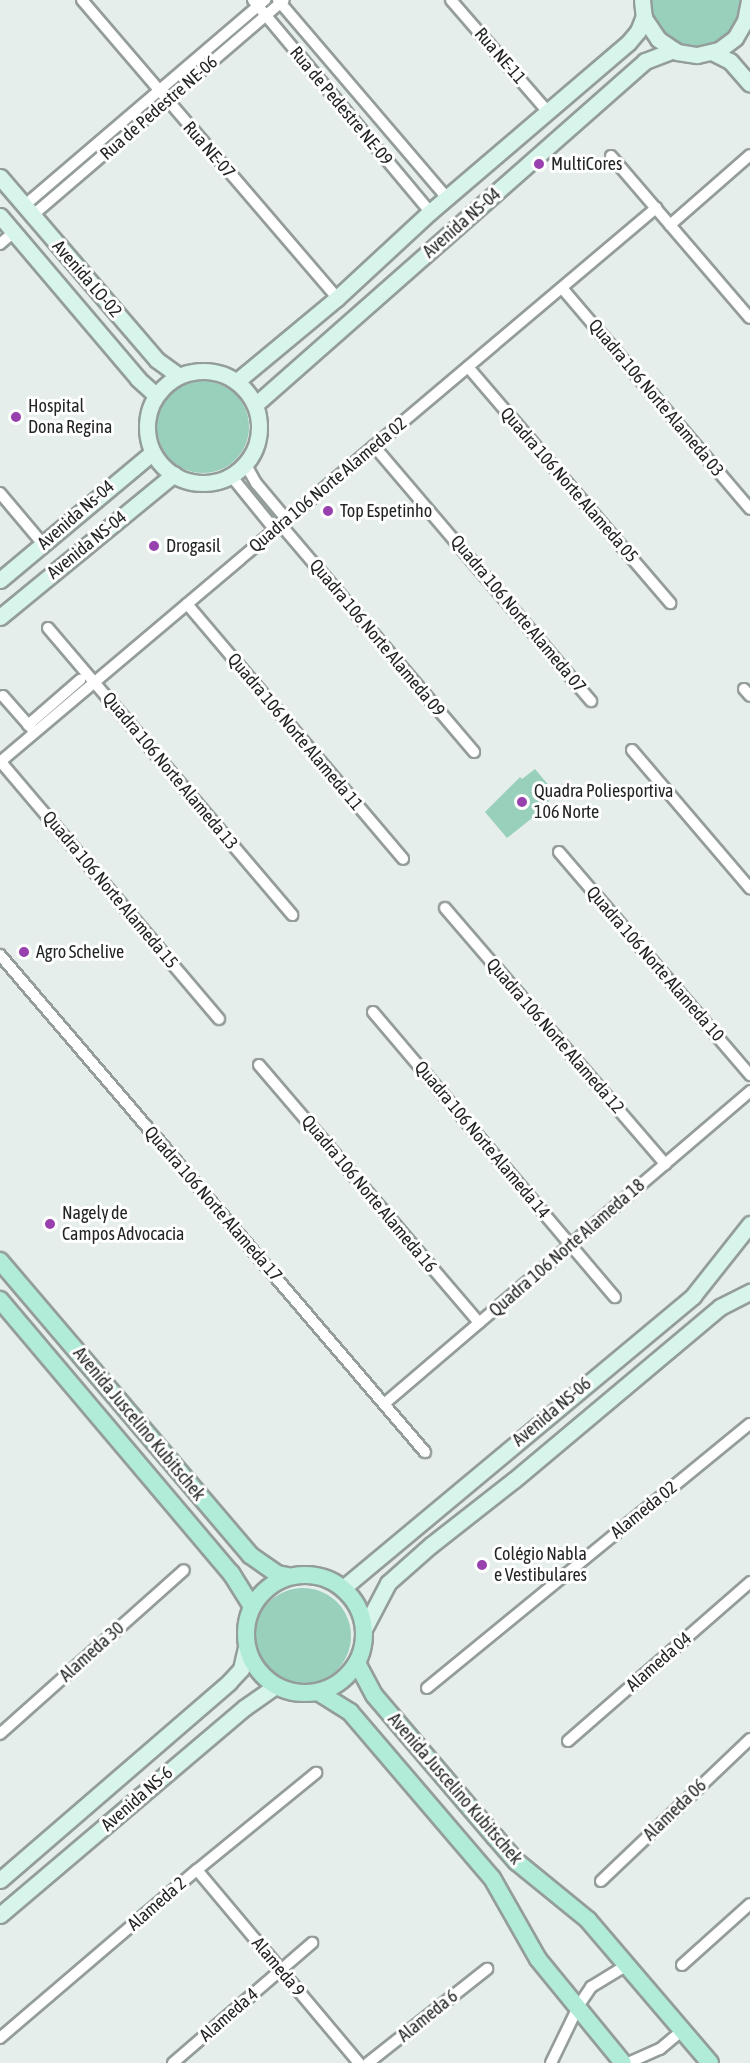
<!DOCTYPE html>
<meta charset="utf-8">
<style>
body{margin:0}
#map{position:relative;width:750px;height:2063px;overflow:hidden;background:#e5eeea;font-family:"Asap Condensed",sans-serif}
div>[style]{position:absolute}
.green>*{inset:0;background:#98d0bb}
.round{border-radius:50%}
.roads{filter:drop-shadow(2px 0 #949d9a) drop-shadow(-2px 0 #949d9a) drop-shadow(0 2px #949d9a) drop-shadow(0 -2px #949d9a)}
.street>*{height:10px;margin:-5px;padding:0 5px;transform-origin:5px;border-radius:5px;background:#fff}
.secondary>*{height:15px;margin:-7.5px;padding:0 7.5px;transform-origin:7.5px;border-radius:7.5px;background:#d8f5ec}
.secondary>.ring{margin:-7.5px;padding:0;box-sizing:content-box;background:none;border:15px solid #d8f5ec;border-radius:50%}
.primary>*{height:16px;margin:-8px;padding:0 8px;transform-origin:8px;border-radius:8px;background:#b1ecd8}
.primary>.ring{margin:-8px;padding:0;box-sizing:content-box;background:none;border:16px solid #b1ecd8;border-radius:50%}
.dots>*{width:16px;height:16px;translate:-50% -50%;box-sizing:border-box;border:3px solid #fff;border-radius:50%}
span{translate:-50% -50%;white-space:nowrap;text-align:center;line-height:1.15;-webkit-text-stroke:6px #fff;paint-order:stroke}
.street-label{font-size:18px;color:#222524}
.poi-label{font-size:18px;color:#222524}
.left{translate:0 -50%;text-align:left}
</style>
<div id="map">
<div class="green">
<i style="clip-path:polygon(649px 0,741px 0,741px 5px,737px 20px,727px 35px,712px 44px,695px 47px,675px 43px,660px 31px,653px 18px)"></i>
<i class="round" style="left:157px;top:381px;width:92px;height:92px"></i>
<i style="clip-path:polygon(535px 769px,556px 794px,544px 805px,546px 807px,507px 838px,485px 812px,520px 777px,522px 779px)"></i>
<i class="round" style="left:255px;top:1588px;width:96px;height:96px"></i>
</div>
<div class="roads">
<div class="street">
<i style="left:82px;top:0;width:392px;rotate:49.4deg"></i>
<i style="left:253px;top:0;width:276px;rotate:50.1deg"></i>
<i style="left:278px;top:0;width:260px;rotate:49.5deg"></i>
<i style="left:451px;top:0;width:148px;rotate:49.1deg"></i>
<i style="left:611px;top:156px;width:213px;rotate:49.4deg"></i>
<i style="left:25px;top:205px;width:316px;rotate:-40.5deg"></i>
<i style="left:33px;top:215px;width:330px;rotate:-40.6deg"></i>
<i style="left:670px;top:225px;width:106px;rotate:-41.2deg"></i>
<i style="left:0;top:244px;width:18px;rotate:-41deg"></i>
<i style="left:562px;top:288px;width:290px;rotate:49.6deg"></i>
<i style="left:468px;top:367px;width:311px;rotate:49.4deg"></i>
<i style="left:374px;top:446px;width:335px;rotate:49.6deg"></i>
<i style="left:246px;top:465px;width:21px;rotate:61deg"></i>
<i style="left:256px;top:483px;width:48px;rotate:50deg"></i>
<i style="left:232px;top:477px;width:68px;rotate:50.9deg"></i>
<i style="left:0;top:493px;width:67px;rotate:49.9deg"></i>
<i style="left:281px;top:525px;width:298px;rotate:49.6deg"></i>
<i style="left:187px;top:604px;width:334px;rotate:49.7deg"></i>
<i style="left:48px;top:628px;width:377px;rotate:49.6deg"></i>
<i style="left:744px;top:689px;width:9px;rotate:49deg"></i>
<i style="left:3px;top:696px;width:45px;rotate:48.6deg"></i>
<i style="left:28px;top:725px;width:69px;rotate:-40.9deg"></i>
<i style="left:632px;top:750px;width:182px;rotate:49.5deg"></i>
<i style="left:0;top:762px;width:859px;rotate:-40.18deg"></i>
<i style="left:1px;top:762px;width:337px;rotate:49.7deg"></i>
<i style="left:559px;top:852px;width:294px;rotate:49.4deg"></i>
<i style="left:445px;top:908px;width:338px;rotate:49.3deg"></i>
<i style="left:0;top:955px;width:654px;rotate:49.47deg"></i>
<i style="left:373px;top:1012px;width:374px;rotate:49.7deg"></i>
<i style="left:259px;top:1065px;width:339px;rotate:49.5deg"></i>
<i style="left:384px;top:1404px;width:482px;rotate:-40.5deg"></i>
<i style="left:427px;top:1688px;width:417px;rotate:-39.3deg"></i>
<i style="left:0;top:1734px;width:246px;rotate:-41.7deg"></i>
<i style="left:568px;top:1741px;width:242px;rotate:-41.1deg"></i>
<i style="left:197px;top:1870px;width:252px;rotate:50deg"></i>
<i style="left:601px;top:1881px;width:206px;rotate:-43.6deg"></i>
<i style="left:682px;top:1965px;width:91px;rotate:-41.9deg"></i>
<i style="left:0;top:2038px;width:259px;rotate:-40.5deg"></i>
<i style="left:197px;top:1870px;width:154px;rotate:-39.2deg"></i>
<i style="left:173px;top:2063px;width:184px;rotate:-40.8deg"></i>
<i style="left:368px;top:2063px;width:152px;rotate:-38.3deg"></i>
<i style="left:551px;top:2063px;width:64px;rotate:-64.2deg"></i>
<i style="left:579px;top:2005px;width:22px;rotate:-56deg"></i>
<i style="left:591px;top:1987px;width:42px;rotate:-31.4deg"></i>
<i style="left:628px;top:2063px;width:35px;rotate:-24deg"></i>
<i style="left:660px;top:2049px;width:30px;rotate:-40deg"></i>
</div>
<div class="secondary">
<i style="left:642px;top:0;width:18px;rotate:84deg"></i>
<i style="left:644px;top:18px;width:25px;rotate:56deg"></i>
<i style="left:658px;top:39px;width:23px;rotate:34deg"></i>
<i style="left:677px;top:52px;width:20px;rotate:9deg"></i>
<i style="left:697px;top:55px;width:23px;rotate:-13deg"></i>
<i style="left:719px;top:50px;width:20px;rotate:-37deg"></i>
<i style="left:735px;top:38px;width:20px;rotate:-60deg"></i>
<i style="left:745px;top:21px;width:21px;rotate:-79deg"></i>
<i style="left:712px;top:52px;width:20px;rotate:27deg"></i>
<i style="left:730px;top:61px;width:30px;rotate:49deg"></i>
<i style="left:0;top:177px;width:241px;rotate:49.4deg"></i>
<i style="left:157px;top:360px;width:27px;rotate:36deg"></i>
<i style="left:0;top:216px;width:214px;rotate:49.7deg"></i>
<i style="left:138px;top:379px;width:24px;rotate:42deg"></i>
<i class="ring" style="left:147px;top:371px;width:97px;height:97px"></i>
<i style="left:237px;top:381px;width:130px;rotate:-39.7deg"></i>
<i style="left:337px;top:298px;width:127px;rotate:-42.8deg"></i>
<i style="left:430px;top:212px;width:260px;rotate:-40.5deg"></i>
<i style="left:628px;top:43px;width:16px;rotate:-50deg"></i>
<i style="left:638px;top:31px;width:16px;rotate:-68deg"></i>
<i style="left:255px;top:405px;width:520px;rotate:-41.41deg"></i>
<i style="left:645px;top:61px;width:31px;rotate:-21deg"></i>
<i style="left:0;top:580px;width:199px;rotate:-39.9deg"></i>
<i style="left:0;top:617px;width:225px;rotate:-39.4deg"></i>
<i style="left:343px;top:1588px;width:456px;rotate:-39.8deg"></i>
<i style="left:693px;top:1296px;width:92px;rotate:-51.6deg"></i>
<i style="left:364px;top:1629px;width:52px;rotate:-62.4deg"></i>
<i style="left:388px;top:1583px;width:57px;rotate:-41.5deg"></i>
<i style="left:431px;top:1545px;width:105px;rotate:-38.1deg"></i>
<i style="left:514px;top:1480px;width:269px;rotate:-40deg"></i>
<i style="left:720px;top:1307px;width:34px;rotate:-27deg"></i>
<i style="left:0;top:1880px;width:303px;rotate:-40.8deg"></i>
<i style="left:229px;top:1682px;width:18px;rotate:-47deg"></i>
<i style="left:241px;top:1669px;width:22px;rotate:-77deg"></i>
<i style="left:0;top:1915px;width:320px;rotate:-40.3deg"></i>
<i style="left:244px;top:1708px;width:39px;rotate:-35deg"></i>
</div>
<div class="primary">
<i style="left:0;top:1261px;width:386px;rotate:49.6deg"></i>
<i style="left:250px;top:1555px;width:33px;rotate:35deg"></i>
<i style="left:277px;top:1574px;width:10px;rotate:11deg"></i>
<i style="left:0;top:1300px;width:358px;rotate:49.8deg"></i>
<i style="left:231px;top:1573px;width:39px;rotate:58deg"></i>
<i class="ring" style="left:246px;top:1575px;width:102px;height:102px"></i>
<i style="left:357px;top:1663px;width:36px;rotate:62deg"></i>
<i style="left:374px;top:1695px;width:187px;rotate:49.6deg"></i>
<i style="left:495px;top:1837px;width:33px;rotate:49deg"></i>
<i style="left:517px;top:1862px;width:92px;rotate:39.2deg"></i>
<i style="left:588px;top:1920px;width:188px;rotate:49.5deg"></i>
<i style="left:318px;top:1692px;width:38px;rotate:32deg"></i>
<i style="left:350px;top:1712px;width:218px;rotate:49.5deg"></i>
<i style="left:492px;top:1878px;width:93px;rotate:60.4deg"></i>
<i style="left:538px;top:1959px;width:134px;rotate:50.7deg"></i>
</div>
</div>
<div class="dots">
<i style="left:539px;top:164px;background:#9840ad"></i>
<i style="left:16px;top:417px;background:#9840ad"></i>
<i style="left:328px;top:511px;background:#9840ad"></i>
<i style="left:154px;top:546px;background:#9840ad"></i>
<i style="left:522px;top:802px;background:#9840ad"></i>
<i style="left:24px;top:952px;background:#9840ad"></i>
<i style="left:50px;top:1224px;background:#9840ad"></i>
<i style="left:482px;top:1565px;background:#9840ad"></i>
</div>
<div class="street-label">
<span style="left:500px;top:56px;rotate:49deg">Rua NE-11</span>
<span style="left:341px;top:106px;rotate:50deg">Rua de Pedestre NE-09</span>
<span style="left:159px;top:108px;rotate:-41deg">Rua de Pedestre NE-06</span>
<span style="left:209px;top:150px;rotate:49deg">Rua NE-07</span>
<span style="left:462px;top:223px;rotate:-41deg">Avenida NS-04</span>
<span style="left:87px;top:279px;rotate:49deg">Avenida LO-02</span>
<span style="left:656px;top:398px;rotate:50deg">Quadra 106 Norte Alameda 03</span>
<span style="left:328px;top:485px;rotate:-40deg">Quadra 106 Norte Alameda 02</span>
<span style="left:569px;top:485px;rotate:49deg">Quadra 106 Norte Alameda 05</span>
<span style="left:76px;top:515px;rotate:-41deg">Avenida Ns-04</span>
<span style="left:87px;top:545px;rotate:-39deg">Avenida NS-04</span>
<span style="left:518px;top:614px;rotate:50deg">Quadra 106 Norte Alameda 07</span>
<span style="left:377px;top:638px;rotate:50deg">Quadra 106 Norte Alameda 09</span>
<span style="left:295px;top:732px;rotate:50deg">Quadra 106 Norte Alameda 11</span>
<span style="left:170px;top:771px;rotate:50deg">Quadra 106 Norte Alameda 13</span>
<span style="left:110px;top:890px;rotate:50deg">Quadra 106 Norte Alameda 15</span>
<span style="left:655px;top:964px;rotate:49deg">Quadra 106 Norte Alameda 10</span>
<span style="left:555px;top:1036px;rotate:49deg">Quadra 106 Norte Alameda 12</span>
<span style="left:482px;top:1140px;rotate:50deg">Quadra 106 Norte Alameda 14</span>
<span style="left:369px;top:1194px;rotate:50deg">Quadra 106 Norte Alameda 16</span>
<span style="left:213px;top:1204px;rotate:49deg">Quadra 106 Norte Alameda 17</span>
<span style="left:567px;top:1248px;rotate:-41deg">Quadra 106 Norte Alameda 18</span>
<span style="left:552px;top:1412px;rotate:-40deg">Avenida NS-06</span>
<span style="left:139px;top:1424px;rotate:50deg">Avenida Juscelino Kubitschek</span>
<span style="left:644px;top:1510px;rotate:-39deg">Alameda 02</span>
<span style="left:92px;top:1652px;rotate:-42deg">Alameda 30</span>
<span style="left:659px;top:1662px;rotate:-41deg">Alameda 04</span>
<span style="left:455px;top:1789px;rotate:49deg">Avenida Juscelino Kubitschek</span>
<span style="left:137px;top:1799px;rotate:-41deg">Avenida NS-6</span>
<span style="left:675px;top:1810px;rotate:-44deg">Alameda 06</span>
<span style="left:157px;top:1904px;rotate:-41deg">Alameda 2</span>
<span style="left:278px;top:1967px;rotate:50deg">Alameda 9</span>
<span style="left:229px;top:2015px;rotate:-41deg">Alameda 4</span>
<span style="left:428px;top:2016px;rotate:-39deg">Alameda 6</span>
</div>
<div class="poi-label">
<span class="left" style="left:551px;top:164px">MultiCores</span>
<span class="left" style="left:28px;top:417px">Hospital<br>Dona Regina</span>
<span class="left" style="left:340px;top:511px">Top Espetinho</span>
<span class="left" style="left:166px;top:546px">Drogasil</span>
<span class="left" style="left:534px;top:802px">Quadra Poliesportiva<br>106 Norte</span>
<span class="left" style="left:36px;top:952px">Agro Schelive</span>
<span class="left" style="left:62px;top:1224px">Nagely de<br>Campos Advocacia</span>
<span class="left" style="left:494px;top:1565px">Colégio Nabla<br>e Vestibulares</span>
</div>
</div>
